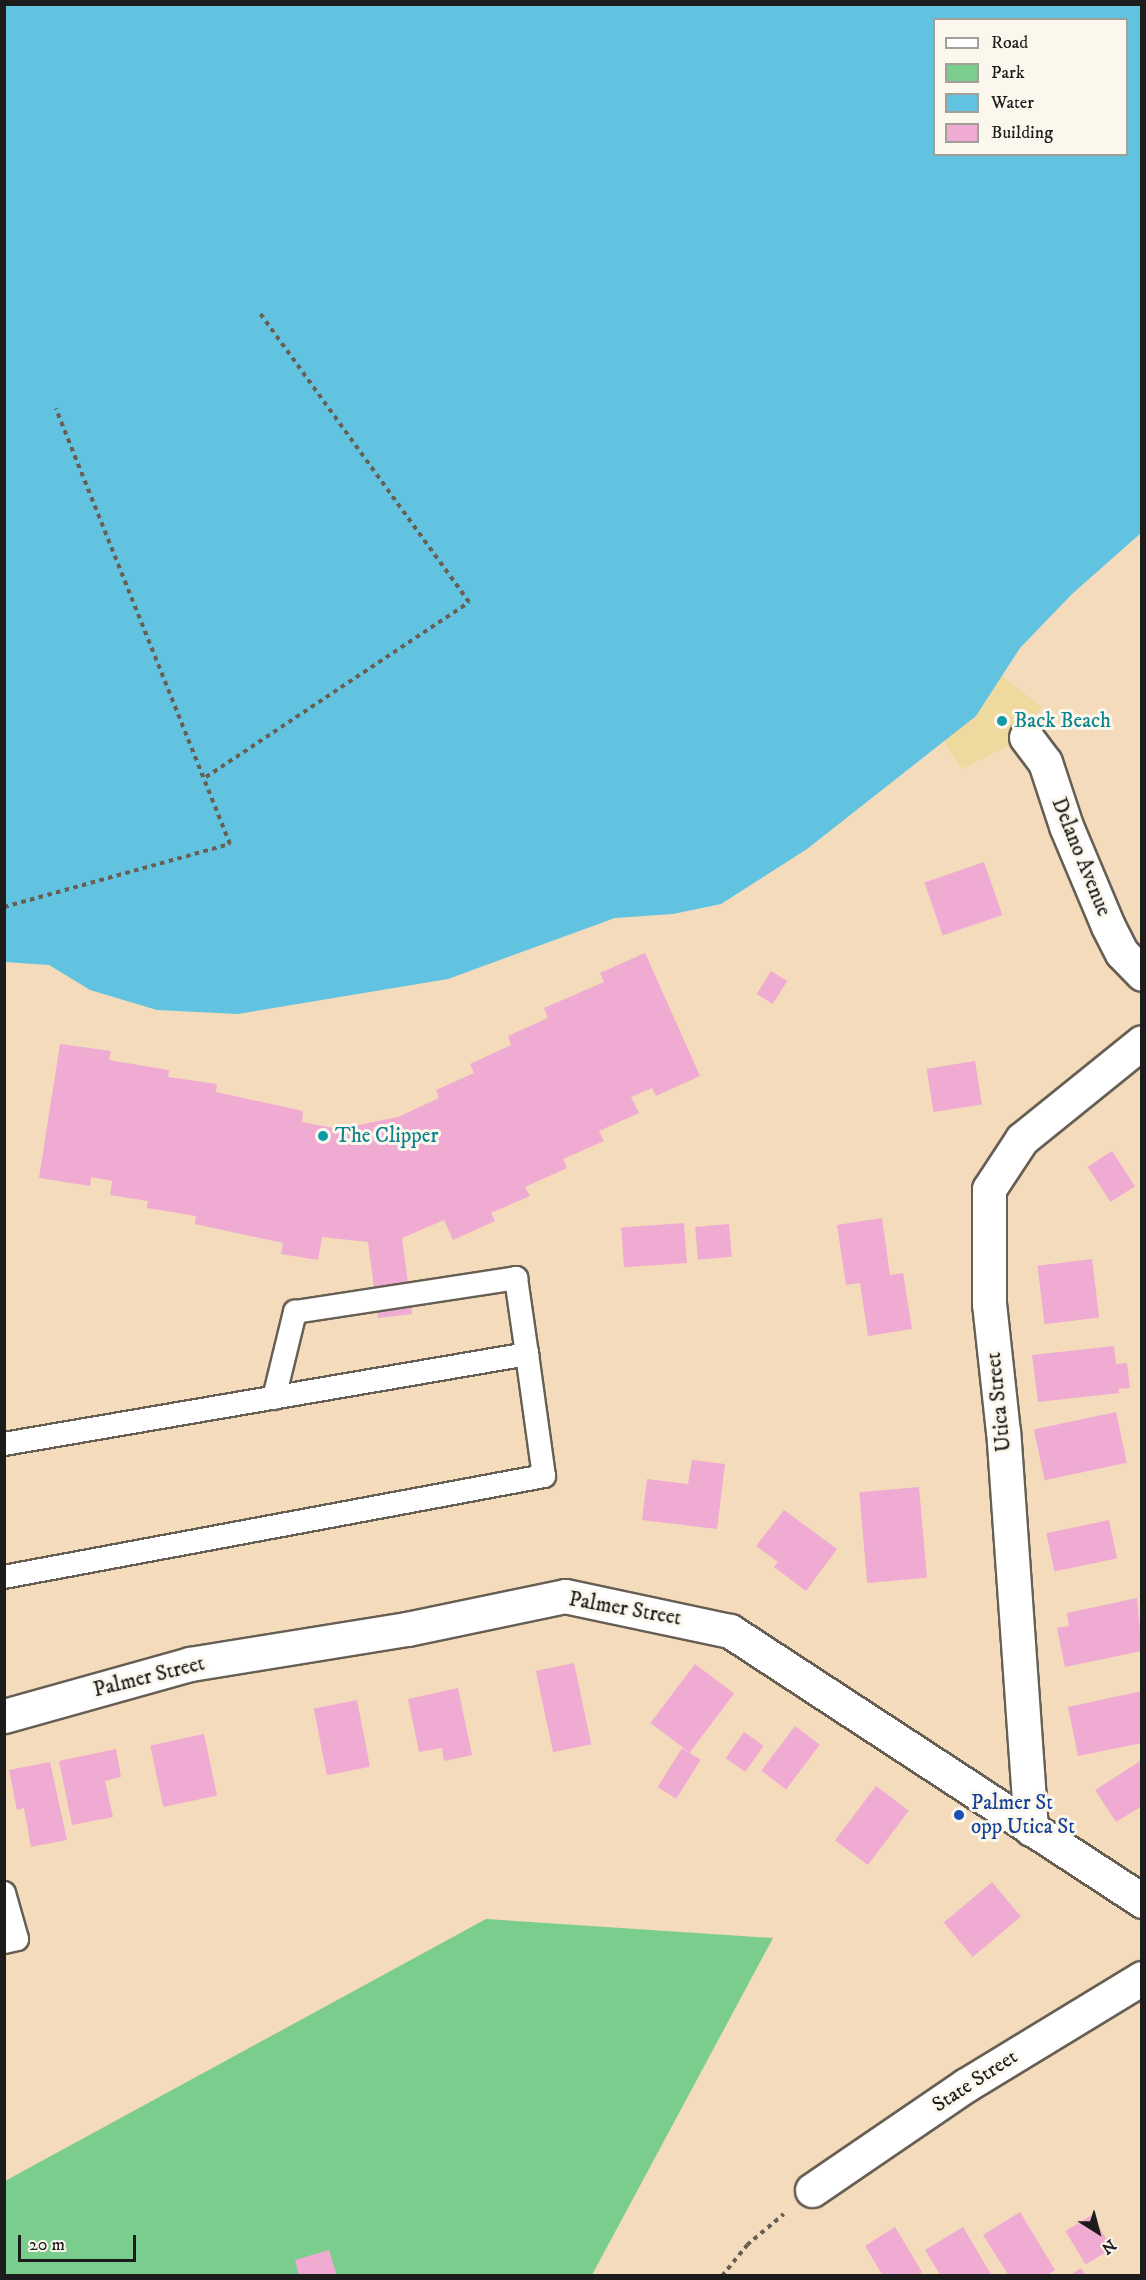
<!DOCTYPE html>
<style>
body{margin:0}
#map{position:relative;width:1146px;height:2280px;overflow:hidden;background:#f3dbbb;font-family:"IM FELL DW Pica",serif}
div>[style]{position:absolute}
.green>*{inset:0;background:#7bcd8e}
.sand>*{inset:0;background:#eeda9e}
.water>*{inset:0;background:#62c3e1}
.building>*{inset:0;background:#f0abd2;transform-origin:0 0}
.path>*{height:4px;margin-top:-2px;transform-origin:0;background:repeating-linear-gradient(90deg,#675f54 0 4.5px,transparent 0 9px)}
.roads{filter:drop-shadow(2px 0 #675f54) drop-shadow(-2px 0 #675f54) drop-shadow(0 2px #675f54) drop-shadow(0 -2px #675f54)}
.service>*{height:22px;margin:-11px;padding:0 11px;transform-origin:11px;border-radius:11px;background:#fff}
.minor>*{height:33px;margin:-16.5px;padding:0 16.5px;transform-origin:16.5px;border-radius:16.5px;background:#fff}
.tertiary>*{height:33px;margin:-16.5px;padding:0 16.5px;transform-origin:16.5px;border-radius:16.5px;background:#fff}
.dots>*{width:16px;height:16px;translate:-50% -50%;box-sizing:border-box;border:3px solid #fbf7ec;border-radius:50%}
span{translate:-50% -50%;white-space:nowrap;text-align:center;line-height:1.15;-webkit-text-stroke:6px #fbf7ec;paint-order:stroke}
.culture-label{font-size:21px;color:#0d838f}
.left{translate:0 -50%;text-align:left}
.street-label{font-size:21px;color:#1c1c1c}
.transit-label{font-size:21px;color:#164399}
.frame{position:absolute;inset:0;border:6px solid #1c1c1c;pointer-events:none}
.legend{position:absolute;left:933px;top:18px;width:195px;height:138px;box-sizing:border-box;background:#fbf7ec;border:2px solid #a29f99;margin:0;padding:8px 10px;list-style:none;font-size:18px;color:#1c1c1c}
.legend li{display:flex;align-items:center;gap:12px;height:30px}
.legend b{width:30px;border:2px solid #a29f99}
.north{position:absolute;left:1068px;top:2202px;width:60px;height:60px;-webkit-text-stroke:4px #fbf7ec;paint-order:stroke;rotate:144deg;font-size:16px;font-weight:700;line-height:24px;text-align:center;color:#1c1c1c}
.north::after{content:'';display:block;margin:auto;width:21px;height:27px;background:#1c1c1c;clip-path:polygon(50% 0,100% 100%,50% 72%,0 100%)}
.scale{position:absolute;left:18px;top:2235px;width:118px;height:27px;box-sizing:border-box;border:3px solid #1c1c1c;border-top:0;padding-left:8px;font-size:18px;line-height:21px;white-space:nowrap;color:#1c1c1c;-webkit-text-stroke:4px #fbf7ec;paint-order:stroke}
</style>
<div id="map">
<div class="green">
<i style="clip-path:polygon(486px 1919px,773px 1938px,592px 2275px,5px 2276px,5px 2181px)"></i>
</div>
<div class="sand">
<i style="clip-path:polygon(1002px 676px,1042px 707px,1012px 744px,961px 769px,944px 741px,976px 716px)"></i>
</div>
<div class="water">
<i style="clip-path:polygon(evenodd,4px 5px,1141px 5px,1141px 533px,1072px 594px,1020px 648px,976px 716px,807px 849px,721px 904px,673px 914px,615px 918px,448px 979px,238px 1014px,157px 1010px,90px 990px,49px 965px,5px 962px,4px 5px,934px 20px,1126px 20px,1126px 154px,934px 154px,934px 20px)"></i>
</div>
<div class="building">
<i style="left:984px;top:862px;width:56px;height:63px;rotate:71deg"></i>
<i style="clip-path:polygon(645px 953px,700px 1076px,656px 1096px,652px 1088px,631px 1097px,639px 1113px,599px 1131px,604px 1141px,563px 1159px,567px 1168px,525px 1187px,530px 1196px,491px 1213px,495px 1221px,453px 1240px,444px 1220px,402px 1238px,412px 1314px,378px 1318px,368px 1242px,322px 1237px,318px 1260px,281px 1254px,283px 1243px,195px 1224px,196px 1216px,147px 1208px,148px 1201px,110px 1195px,112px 1181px,91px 1177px,90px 1186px,39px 1178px,60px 1044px,111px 1051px,109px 1060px,169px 1070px,168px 1077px,217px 1084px,216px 1092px,303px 1111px,302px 1122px,339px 1129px,398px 1117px,439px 1098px,436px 1090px,474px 1073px,470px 1064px,511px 1045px,508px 1036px,548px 1018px,544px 1008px,604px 982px,600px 973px)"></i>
<i style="left:771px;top:971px;width:19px;height:27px;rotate:32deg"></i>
<i style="left:975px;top:1061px;width:44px;height:49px;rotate:81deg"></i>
<i style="left:1112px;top:1151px;width:42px;height:29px;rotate:57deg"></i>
<i style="clip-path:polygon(882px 1218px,890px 1275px,903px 1273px,912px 1329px,868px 1336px,860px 1283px,846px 1285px,837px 1225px)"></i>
<i style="left:684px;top:1223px;width:40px;height:63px;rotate:86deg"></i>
<i style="left:729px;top:1224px;width:33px;height:34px;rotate:85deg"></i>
<i style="left:1092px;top:1259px;width:59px;height:55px;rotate:83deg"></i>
<i style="clip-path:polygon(1114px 1346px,1116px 1364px,1127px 1363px,1130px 1388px,1118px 1389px,1119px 1393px,1038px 1402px,1032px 1355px)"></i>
<i style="left:1116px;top:1412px;width:52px;height:84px;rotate:78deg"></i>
<i style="clip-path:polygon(692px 1460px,725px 1464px,717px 1529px,642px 1520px,647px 1479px,688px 1484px)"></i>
<i style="left:919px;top:1487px;width:91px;height:60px;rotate:85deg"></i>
<i style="clip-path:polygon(784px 1510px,837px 1549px,806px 1591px,774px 1567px,778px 1562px,756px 1546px)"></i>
<i style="left:1109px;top:1520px;width:39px;height:64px;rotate:78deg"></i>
<i style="clip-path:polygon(1137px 1598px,1142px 1651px,1065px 1667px,1057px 1628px,1069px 1626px,1067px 1613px)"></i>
<i style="left:574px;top:1663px;width:83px;height:39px;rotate:78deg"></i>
<i style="left:695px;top:1664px;width:49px;height:74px;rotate:37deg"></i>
<i style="clip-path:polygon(458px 1688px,472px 1755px,444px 1761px,442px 1748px,419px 1752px,408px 1699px)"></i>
<i style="clip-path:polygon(1142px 1691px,1142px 1743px,1078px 1756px,1068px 1707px)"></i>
<i style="left:357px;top:1700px;width:68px;height:44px;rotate:79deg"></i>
<i style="left:795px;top:1726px;width:31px;height:56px;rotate:37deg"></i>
<i style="left:744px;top:1732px;width:24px;height:32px;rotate:35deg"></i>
<i style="left:204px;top:1734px;width:63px;height:55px;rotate:78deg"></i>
<i style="left:682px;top:1748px;width:22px;height:46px;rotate:32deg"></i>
<i style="clip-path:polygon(116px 1749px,121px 1777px,105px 1781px,113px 1817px,72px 1825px,59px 1761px)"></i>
<i style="clip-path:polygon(1142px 1760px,1142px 1806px,1116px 1822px,1095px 1790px)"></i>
<i style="clip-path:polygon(50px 1762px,67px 1840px,31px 1847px,24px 1808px,17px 1810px,9px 1770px)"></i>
<i style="left:876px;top:1786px;width:41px;height:68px;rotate:37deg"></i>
<i style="left:992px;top:1882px;width:45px;height:63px;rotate:50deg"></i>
<i style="clip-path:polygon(1020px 2212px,1055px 2270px,1046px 2276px,1009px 2276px,983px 2235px)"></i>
<i style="left:1092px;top:2215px;width:39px;height:31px;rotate:59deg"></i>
<i style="clip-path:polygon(895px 2227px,922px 2272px,916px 2276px,883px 2276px,865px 2246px)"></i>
<i style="clip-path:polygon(963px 2227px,992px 2276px,941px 2276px,925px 2250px)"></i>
<i style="clip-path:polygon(329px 2250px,337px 2276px,299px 2276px,295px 2260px)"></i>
<i style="clip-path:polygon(1081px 2268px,1086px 2276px,1069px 2276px)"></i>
</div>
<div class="path">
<i style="left:206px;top:777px;width:316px;rotate:-33.6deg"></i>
<i style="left:469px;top:602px;width:359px;rotate:-125.9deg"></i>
<i style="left:4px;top:907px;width:235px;rotate:-15.6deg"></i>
<i style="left:230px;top:844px;width:469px;rotate:-111.8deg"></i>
<i style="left:722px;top:2276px;width:40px;rotate:-51deg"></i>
<i style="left:747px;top:2245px;width:48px;rotate:-40deg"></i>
</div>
<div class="roads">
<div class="service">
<i style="left:274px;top:1398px;width:89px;rotate:-76.3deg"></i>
<i style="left:295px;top:1312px;width:224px;rotate:-8.7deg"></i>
<i style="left:516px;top:1278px;width:77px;rotate:81.8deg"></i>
<i style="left:4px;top:1444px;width:531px;rotate:-9.76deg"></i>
<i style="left:527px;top:1354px;width:123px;rotate:82.1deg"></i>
<i style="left:544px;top:1476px;width:549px;rotate:169.41deg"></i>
<i style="left:4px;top:1893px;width:48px;rotate:74.2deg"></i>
<i style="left:17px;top:1939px;width:13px;rotate:167deg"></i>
</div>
<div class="minor">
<i style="left:1026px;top:737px;width:31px;rotate:53deg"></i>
<i style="left:1045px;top:762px;width:67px;rotate:71.8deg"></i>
<i style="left:1066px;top:826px;width:108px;rotate:67.2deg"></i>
<i style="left:1108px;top:926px;width:30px;rotate:63deg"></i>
<i style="left:1122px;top:953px;width:29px;rotate:46deg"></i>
<i style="left:1031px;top:1829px;width:398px;rotate:-94deg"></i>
<i style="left:1003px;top:1432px;width:129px;rotate:-96.2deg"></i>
<i style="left:989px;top:1304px;width:115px;rotate:-90deg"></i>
<i style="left:989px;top:1189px;width:60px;rotate:-56.6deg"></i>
<i style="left:1022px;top:1139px;width:154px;rotate:-38.9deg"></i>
<i style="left:812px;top:2190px;width:186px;rotate:-34.3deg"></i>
<i style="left:966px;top:2085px;width:206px;rotate:-31.3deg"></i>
</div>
<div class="tertiary">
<i style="left:4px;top:1716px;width:193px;rotate:-15.6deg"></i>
<i style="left:190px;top:1664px;width:220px;rotate:-9.2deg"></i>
<i style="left:407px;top:1629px;width:161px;rotate:-11.8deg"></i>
<i style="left:565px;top:1596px;width:169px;rotate:12deg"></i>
<i style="left:730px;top:1631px;width:493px;rotate:33.2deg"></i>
</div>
</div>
<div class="dots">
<i style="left:1002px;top:721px;background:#0f9aa8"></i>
<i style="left:323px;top:1136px;background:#0f9aa8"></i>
<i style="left:959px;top:1815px;background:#1a4fb4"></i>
</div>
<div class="culture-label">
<span class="left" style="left:1014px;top:721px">Back Beach</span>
<span class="left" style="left:335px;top:1136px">The Clipper</span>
</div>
<div class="street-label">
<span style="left:1081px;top:857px;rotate:68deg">Delano Avenue</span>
<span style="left:999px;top:1402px;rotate:-96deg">Utica Street</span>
<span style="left:625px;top:1609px;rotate:10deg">Palmer Street</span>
<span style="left:149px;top:1677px;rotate:-14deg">Palmer Street</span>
<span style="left:975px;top:2081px;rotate:-33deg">State Street</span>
</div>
<div class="transit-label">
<span class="left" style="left:971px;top:1815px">Palmer St<br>opp Utica St</span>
</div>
<div class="frame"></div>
<ul class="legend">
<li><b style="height:8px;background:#fff"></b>Road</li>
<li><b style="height:16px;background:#7bcd8e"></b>Park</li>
<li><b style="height:16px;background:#62c3e1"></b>Water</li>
<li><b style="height:16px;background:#f0abd2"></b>Building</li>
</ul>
<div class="north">N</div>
<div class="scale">20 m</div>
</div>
